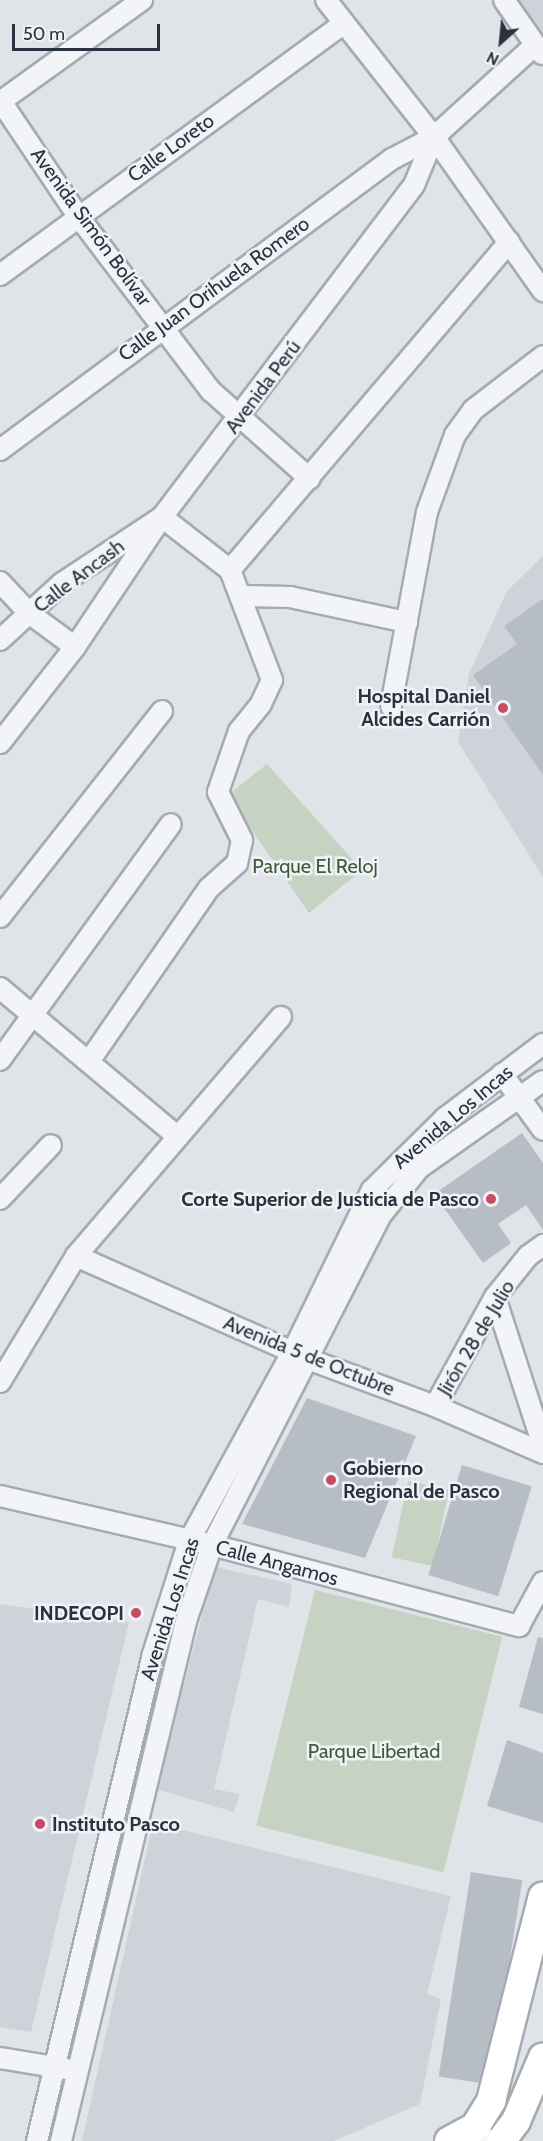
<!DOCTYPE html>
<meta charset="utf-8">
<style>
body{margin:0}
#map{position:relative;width:543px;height:2141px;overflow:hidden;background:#e0e4e8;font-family:Cabin,sans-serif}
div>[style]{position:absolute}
.built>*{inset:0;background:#ced3da}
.green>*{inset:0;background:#c6d2c2;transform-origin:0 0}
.building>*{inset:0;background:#b7bdc5;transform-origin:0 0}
.roads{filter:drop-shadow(2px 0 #a5abb2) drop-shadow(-2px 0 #a5abb2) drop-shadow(0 2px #a5abb2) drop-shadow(0 -2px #a5abb2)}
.street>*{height:20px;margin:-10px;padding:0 10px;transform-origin:10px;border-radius:10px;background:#f3f4f7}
.secondary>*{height:28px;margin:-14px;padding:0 14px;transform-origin:14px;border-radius:14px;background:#fff}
.dots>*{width:16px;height:16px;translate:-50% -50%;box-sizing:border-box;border:3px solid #eff2f6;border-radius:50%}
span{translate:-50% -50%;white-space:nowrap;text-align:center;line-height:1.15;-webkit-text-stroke:5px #eff2f6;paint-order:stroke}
.street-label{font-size:20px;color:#29323f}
.poi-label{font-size:20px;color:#29323f;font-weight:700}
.right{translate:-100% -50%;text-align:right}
.left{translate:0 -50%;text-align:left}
.park-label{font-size:20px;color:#3f5a37}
.north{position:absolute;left:471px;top:12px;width:60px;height:60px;-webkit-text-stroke:4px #eff2f6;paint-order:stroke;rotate:207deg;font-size:16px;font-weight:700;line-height:24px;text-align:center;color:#29323f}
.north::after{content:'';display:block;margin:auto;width:21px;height:27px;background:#29323f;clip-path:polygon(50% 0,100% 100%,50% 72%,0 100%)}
.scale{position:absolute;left:12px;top:24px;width:148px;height:27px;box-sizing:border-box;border:3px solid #29323f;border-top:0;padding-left:8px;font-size:18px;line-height:21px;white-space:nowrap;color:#29323f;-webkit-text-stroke:4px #eff2f6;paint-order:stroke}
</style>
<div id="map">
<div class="built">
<i style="clip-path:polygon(518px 0,543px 0,543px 33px)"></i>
<i style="clip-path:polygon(543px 556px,543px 877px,458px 742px,469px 674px,507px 591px)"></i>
<i style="clip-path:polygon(215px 1567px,292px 1584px,289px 1607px,258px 1599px,214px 1789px,240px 1794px,234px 1812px,156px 1789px)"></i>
<i style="clip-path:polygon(0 1604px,129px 1622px,31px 2032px,0 2027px)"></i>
<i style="clip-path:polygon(153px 1823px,451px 1896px,427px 1994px,441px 1999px,420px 2104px,334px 2141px,82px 2141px)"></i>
</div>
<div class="green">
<i style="clip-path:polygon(267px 764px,362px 870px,309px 913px,228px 795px)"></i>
<i style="left:408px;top:1481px;width:42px;height:78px;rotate:12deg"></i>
<i style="left:315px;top:1590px;width:193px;height:243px;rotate:14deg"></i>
</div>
<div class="building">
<i style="clip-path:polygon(543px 599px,543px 775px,473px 675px,517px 644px,504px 626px)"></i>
<i style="clip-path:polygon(522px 1133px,543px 1163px,543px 1230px,526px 1205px,498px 1224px,511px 1243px,483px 1263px,434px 1194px)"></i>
<i style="clip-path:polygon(307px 1398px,416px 1436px,365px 1558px,242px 1524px)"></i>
<i style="left:462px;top:1465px;width:73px;height:115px;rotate:17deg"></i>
<i style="clip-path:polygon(538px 1637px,543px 1638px,543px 1714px,519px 1707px)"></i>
<i style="clip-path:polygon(507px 1740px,543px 1753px,543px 1823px,487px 1806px)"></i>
<i style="left:471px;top:1872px;width:52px;height:207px;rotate:9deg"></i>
</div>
<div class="roads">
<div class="street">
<i style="left:326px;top:0;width:174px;rotate:51.8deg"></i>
<i style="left:434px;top:137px;width:189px;rotate:54.7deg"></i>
<i style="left:504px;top:0;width:66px;rotate:54.9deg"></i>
<i style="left:0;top:100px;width:140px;rotate:56.1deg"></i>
<i style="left:78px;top:216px;width:220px;rotate:52.8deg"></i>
<i style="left:211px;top:391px;width:132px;rotate:41.6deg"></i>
<i style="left:0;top:102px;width:175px;rotate:-35.7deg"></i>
<i style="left:0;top:275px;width:425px;rotate:-36.2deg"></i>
<i style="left:0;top:450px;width:488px;rotate:-36.6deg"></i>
<i style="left:392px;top:159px;width:47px;rotate:-27.6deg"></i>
<i style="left:230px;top:570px;width:431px;rotate:-49.6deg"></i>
<i style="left:0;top:582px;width:42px;rotate:46.9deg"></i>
<i style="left:29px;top:613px;width:57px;rotate:36.5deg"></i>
<i style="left:243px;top:596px;width:47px;rotate:1.2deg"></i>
<i style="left:290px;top:597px;width:120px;rotate:12.1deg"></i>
<i style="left:0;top:640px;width:84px;rotate:-42.6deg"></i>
<i style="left:62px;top:583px;width:120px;rotate:-33.4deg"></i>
<i style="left:162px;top:517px;width:86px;rotate:37.9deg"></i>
<i style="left:230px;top:570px;width:118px;rotate:69.1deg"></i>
<i style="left:272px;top:680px;width:26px;rotate:115deg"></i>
<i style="left:261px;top:704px;width:35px;rotate:129deg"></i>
<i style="left:239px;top:731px;width:65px;rotate:109deg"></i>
<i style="left:218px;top:792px;width:54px;rotate:63.4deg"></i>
<i style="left:242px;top:840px;width:24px;rotate:102deg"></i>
<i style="left:237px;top:863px;width:38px;rotate:138deg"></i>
<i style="left:209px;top:888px;width:211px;rotate:124.7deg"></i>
<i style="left:391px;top:706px;width:197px;rotate:-79.5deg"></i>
<i style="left:427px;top:512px;width:82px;rotate:-70deg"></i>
<i style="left:455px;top:435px;width:31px;rotate:-54deg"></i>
<i style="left:473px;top:410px;width:88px;rotate:-37.6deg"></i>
<i style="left:0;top:743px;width:122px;rotate:-52deg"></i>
<i style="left:75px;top:647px;width:156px;rotate:-56.2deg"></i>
<i style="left:162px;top:517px;width:417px;rotate:-52.8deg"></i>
<i style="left:414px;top:185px;width:52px;rotate:-67.4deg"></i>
<i style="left:434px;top:137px;width:137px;rotate:-42.3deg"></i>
<i style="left:0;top:917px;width:262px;rotate:-51.8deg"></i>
<i style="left:0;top:988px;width:232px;rotate:39.9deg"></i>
<i style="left:0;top:1060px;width:291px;rotate:-54.1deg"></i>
<i style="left:502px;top:1074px;width:69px;rotate:53.8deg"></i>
<i style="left:0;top:1199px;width:74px;rotate:-46.6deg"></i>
<i style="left:76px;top:1256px;width:254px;rotate:23.9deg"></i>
<i style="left:308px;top:1359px;width:135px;rotate:20.3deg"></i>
<i style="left:435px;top:1406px;width:118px;rotate:23.5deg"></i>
<i style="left:495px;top:1297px;width:157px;rotate:72.1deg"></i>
<i style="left:0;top:1382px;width:147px;rotate:-58.9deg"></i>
<i style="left:76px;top:1256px;width:315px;rotate:-49.4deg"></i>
<i style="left:435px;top:1406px;width:124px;rotate:-61.2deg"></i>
<i style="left:495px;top:1297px;width:53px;rotate:-51.2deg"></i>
<i style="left:528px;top:1256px;width:19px;rotate:-36deg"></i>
<i style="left:0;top:1496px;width:218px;rotate:13deg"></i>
<i style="left:212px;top:1545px;width:318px;rotate:14.8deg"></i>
<i style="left:519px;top:1626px;width:50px;rotate:-61.4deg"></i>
<i style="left:0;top:2058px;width:67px;rotate:9.5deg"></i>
<i style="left:475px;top:2127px;width:18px;rotate:49deg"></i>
<i style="left:37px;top:2141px;width:497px;rotate:-76.6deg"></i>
<i style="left:152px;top:1657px;width:122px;rotate:-72.3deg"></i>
<i style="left:189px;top:1541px;width:217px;rotate:-61.3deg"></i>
<i style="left:293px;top:1351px;width:179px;rotate:-63.9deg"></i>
<i style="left:372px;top:1190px;width:103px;rotate:-44.6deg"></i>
<i style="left:445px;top:1118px;width:123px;rotate:-37.1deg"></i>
<i style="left:61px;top:2141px;width:535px;rotate:-76.48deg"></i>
<i style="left:186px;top:1621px;width:80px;rotate:-71.1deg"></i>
<i style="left:212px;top:1545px;width:371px;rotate:-62.9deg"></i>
<i style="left:381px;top:1215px;width:60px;rotate:-51deg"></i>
<i style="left:419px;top:1168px;width:151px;rotate:-35.1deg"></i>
</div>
<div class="secondary">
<i style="left:449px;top:2141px;width:30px;rotate:-28deg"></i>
<i style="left:475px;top:2127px;width:31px;rotate:-58deg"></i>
<i style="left:491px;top:2101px;width:211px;rotate:-75.8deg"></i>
<i style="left:501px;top:2141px;width:25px;rotate:-53deg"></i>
<i style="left:516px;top:2121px;width:69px;rotate:-67.1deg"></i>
</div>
</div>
<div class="dots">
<i style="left:503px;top:708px;background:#c74b63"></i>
<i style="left:491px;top:1199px;background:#c74b63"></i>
<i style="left:331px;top:1480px;background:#c74b63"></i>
<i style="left:136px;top:1613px;background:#c74b63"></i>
<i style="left:40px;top:1824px;background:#c74b63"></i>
</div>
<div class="street-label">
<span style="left:171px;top:148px;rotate:-36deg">Calle Loreto</span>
<span style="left:91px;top:227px;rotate:54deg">Avenida Simón Bolívar</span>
<span style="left:214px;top:289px;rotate:-36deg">Calle Juan Orihuela Romero</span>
<span style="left:263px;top:387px;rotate:-53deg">Avenida Perú</span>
<span style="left:79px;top:576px;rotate:-37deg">Calle Ancash</span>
<span style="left:453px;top:1117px;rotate:-40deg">Avenida Los Incas</span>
<span style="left:476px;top:1338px;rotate:-59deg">Jirón 28 de Julio</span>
<span style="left:309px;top:1356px;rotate:22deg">Avenida 5 de Octubre</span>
<span style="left:277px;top:1563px;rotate:15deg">Calle Angamos</span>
<span style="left:170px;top:1609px;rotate:-72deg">Avenida Los Incas</span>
</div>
<div class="poi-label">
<span class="right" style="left:490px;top:708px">Hospital Daniel<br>Alcides Carrión</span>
<span class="right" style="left:479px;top:1199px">Corte Superior de Justicia de Pasco</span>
<span class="left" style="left:343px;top:1480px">Gobierno<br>Regional de Pasco</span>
<span class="right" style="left:124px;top:1613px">INDECOPI</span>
<span class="left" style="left:52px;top:1824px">Instituto Pasco</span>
</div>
<div class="park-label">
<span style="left:315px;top:866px">Parque El Reloj</span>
<span style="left:374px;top:1751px">Parque Libertad</span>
</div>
<div class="north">N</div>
<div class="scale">50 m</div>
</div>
